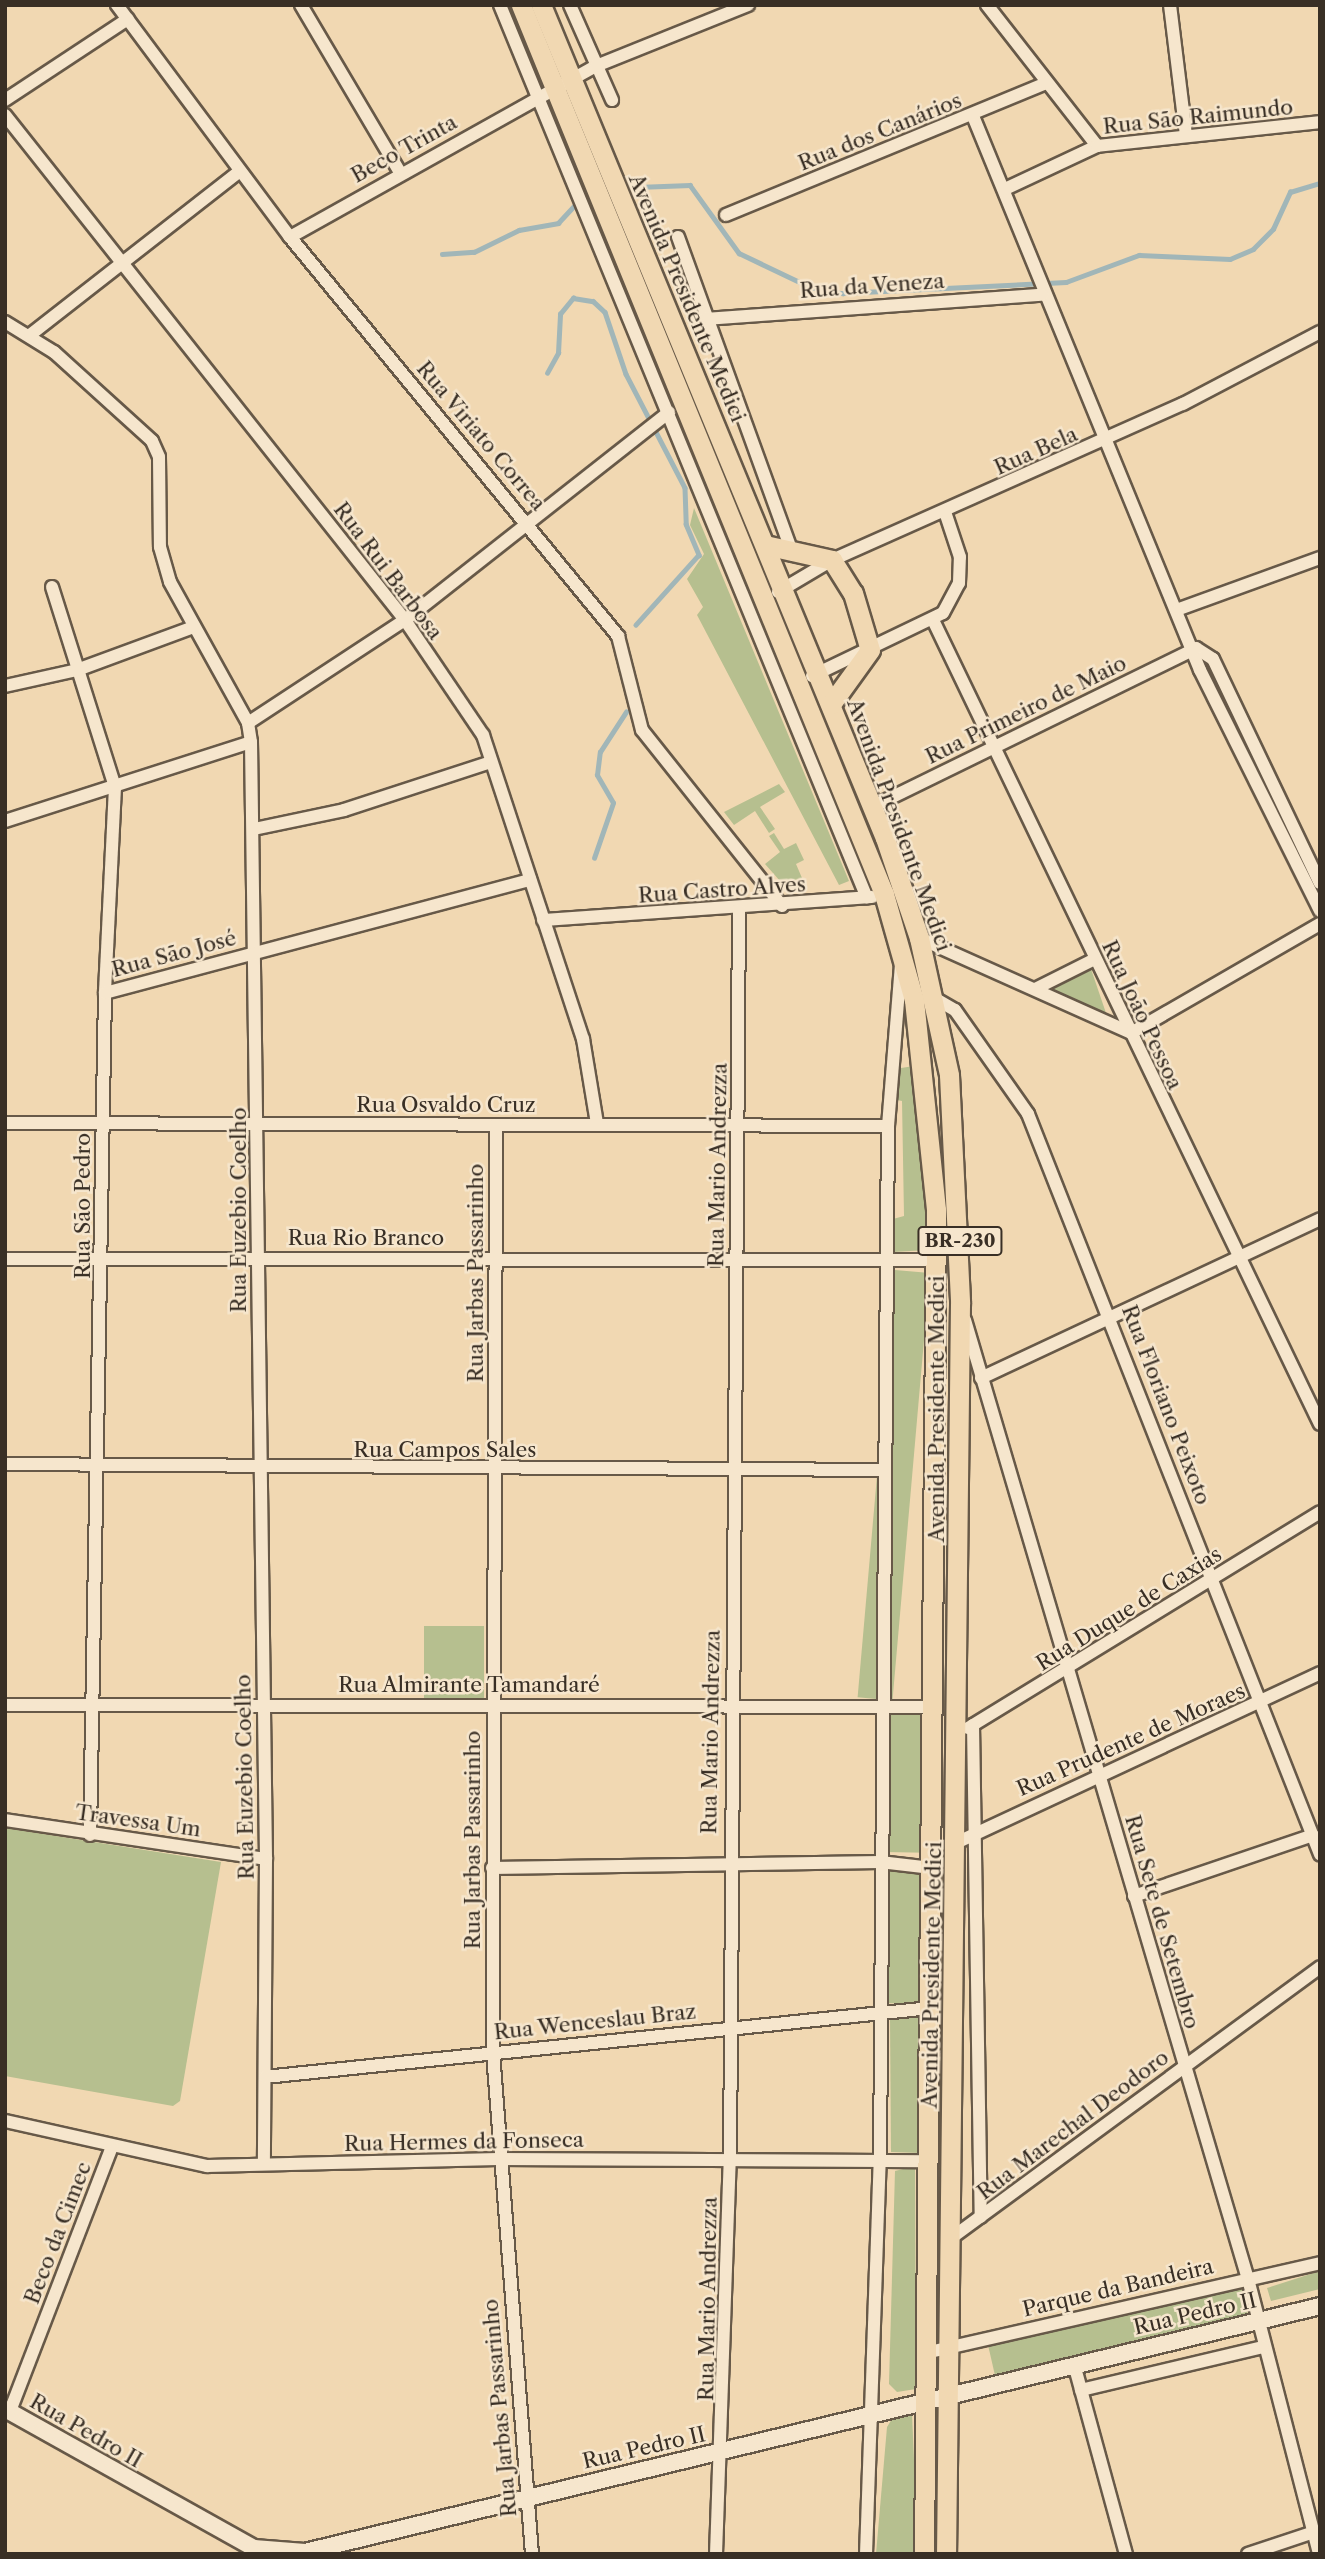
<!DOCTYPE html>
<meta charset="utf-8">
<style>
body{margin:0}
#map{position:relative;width:1325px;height:2559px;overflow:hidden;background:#f1d8b2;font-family:"Libre Caslon Text",serif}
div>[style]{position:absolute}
.green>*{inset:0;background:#b6bf8f;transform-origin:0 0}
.stream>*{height:4.5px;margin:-2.25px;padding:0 2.25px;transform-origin:2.25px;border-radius:2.25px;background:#a1b6b8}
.roads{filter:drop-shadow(2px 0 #675948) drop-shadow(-2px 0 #675948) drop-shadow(0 2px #675948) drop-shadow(0 -2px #675948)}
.minor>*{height:12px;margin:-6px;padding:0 6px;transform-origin:6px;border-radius:6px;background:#f6e6cd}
.tertiary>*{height:16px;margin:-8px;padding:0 8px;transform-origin:8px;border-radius:8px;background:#f6e6cd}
.primary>*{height:19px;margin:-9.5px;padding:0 9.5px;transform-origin:9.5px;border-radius:9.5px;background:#f1d8b2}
span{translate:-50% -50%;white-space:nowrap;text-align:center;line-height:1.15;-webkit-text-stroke:5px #f6e6cd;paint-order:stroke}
.shield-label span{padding:2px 5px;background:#f6e6cd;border:2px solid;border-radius:5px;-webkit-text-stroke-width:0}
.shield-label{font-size:19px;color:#392f25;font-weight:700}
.street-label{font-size:21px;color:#392f25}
.frame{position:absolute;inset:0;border:7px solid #392f25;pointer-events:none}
</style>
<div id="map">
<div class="green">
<i style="clip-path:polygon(694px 508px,849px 881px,839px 885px,697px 615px,703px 607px,687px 579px,704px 554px,690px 525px)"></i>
<i style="clip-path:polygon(779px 784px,785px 792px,760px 807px,775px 829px,769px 833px,755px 811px,734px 825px,724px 812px)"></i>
<i style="clip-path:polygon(774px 833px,784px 849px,796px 843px,804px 860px,796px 864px,802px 878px,788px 882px,788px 890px,765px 864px,780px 852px,769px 836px)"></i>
<i style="clip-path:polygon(1091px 969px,1107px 1016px,1051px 990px)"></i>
<i style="clip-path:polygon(920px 1065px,928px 1250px,893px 1252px,893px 1219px,904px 1216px,902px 1101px,897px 1100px,895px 1069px)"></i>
<i style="left:895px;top:1270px;width:35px;height:429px;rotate:5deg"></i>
<i style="left:424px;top:1626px;width:60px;height:72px"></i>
<i style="left:887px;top:1712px;width:41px;height:140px;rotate:1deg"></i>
<i style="clip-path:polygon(5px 1828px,221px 1862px,180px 2101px,173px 2106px,5px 2076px)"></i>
<i style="left:889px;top:1870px;width:38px;height:133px;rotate:2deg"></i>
<i style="clip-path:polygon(926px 2015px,921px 2153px,891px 2152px,890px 2018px)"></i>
<i style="clip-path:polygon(915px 2166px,916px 2389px,897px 2392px,889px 2384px,895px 2171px)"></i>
<i style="clip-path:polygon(1320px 2271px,1320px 2289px,1271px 2301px,1267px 2288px)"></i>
<i style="left:1241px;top:2285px;width:32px;height:260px;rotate:77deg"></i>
<i style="clip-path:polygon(912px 2413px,918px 2554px,876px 2554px,887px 2427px,892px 2419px)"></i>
</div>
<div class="stream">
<i style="left:637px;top:187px;width:53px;rotate:-2.2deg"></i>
<i style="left:690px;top:185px;width:84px;rotate:54.2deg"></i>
<i style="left:739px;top:253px;width:79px;rotate:25.6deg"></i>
<i style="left:810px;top:287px;width:33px;rotate:11deg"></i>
<i style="left:842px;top:293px;width:224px;rotate:-2.8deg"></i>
<i style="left:1066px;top:282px;width:78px;rotate:-20.3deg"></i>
<i style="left:1139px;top:255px;width:91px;rotate:2.5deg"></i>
<i style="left:1230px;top:259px;width:25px;rotate:-23deg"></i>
<i style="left:1253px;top:249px;width:28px;rotate:-45deg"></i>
<i style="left:1273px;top:229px;width:41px;rotate:-65.3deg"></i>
<i style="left:1290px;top:192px;width:31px;rotate:-17deg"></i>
<i style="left:442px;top:254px;width:32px;rotate:-4deg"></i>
<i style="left:474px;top:252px;width:50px;rotate:-26.1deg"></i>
<i style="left:519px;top:230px;width:40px;rotate:-10deg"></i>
<i style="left:558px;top:223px;width:23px;rotate:-47deg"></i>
<i style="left:547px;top:373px;width:23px;rotate:-61deg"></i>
<i style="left:558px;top:353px;width:39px;rotate:-87deg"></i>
<i style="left:560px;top:314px;width:21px;rotate:-51deg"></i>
<i style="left:573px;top:298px;width:20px;rotate:9deg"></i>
<i style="left:593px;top:301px;width:16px;rotate:43deg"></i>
<i style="left:605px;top:312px;width:65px;rotate:71.3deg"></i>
<i style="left:626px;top:374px;width:128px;rotate:62.6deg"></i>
<i style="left:685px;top:488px;width:36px;rotate:88deg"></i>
<i style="left:686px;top:524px;width:34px;rotate:67deg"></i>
<i style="left:699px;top:555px;width:94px;rotate:132deg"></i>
<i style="left:594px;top:858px;width:58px;rotate:-70.9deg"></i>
<i style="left:613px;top:803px;width:32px;rotate:-120deg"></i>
<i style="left:597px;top:775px;width:23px;rotate:-83deg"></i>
<i style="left:600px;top:752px;width:48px;rotate:-57deg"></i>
</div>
<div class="roads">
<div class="minor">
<i style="left:117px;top:5px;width:289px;rotate:53.3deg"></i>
<i style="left:290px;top:237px;width:517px;rotate:50.58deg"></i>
<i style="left:618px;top:636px;width:97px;rotate:75.7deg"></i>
<i style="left:642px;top:730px;width:225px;rotate:51.5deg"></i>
<i style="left:301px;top:5px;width:193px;rotate:59.4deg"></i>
<i style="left:500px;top:5px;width:965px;rotate:67.66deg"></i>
<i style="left:570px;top:5px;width:104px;rotate:66.1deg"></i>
<i style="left:987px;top:5px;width:179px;rotate:52deg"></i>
<i style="left:1170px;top:5px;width:131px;rotate:83deg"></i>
<i style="left:5px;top:100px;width:147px;rotate:-33.4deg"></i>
<i style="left:5px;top:115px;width:644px;rotate:51.62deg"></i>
<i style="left:405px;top:620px;width:139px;rotate:55.9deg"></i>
<i style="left:483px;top:735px;width:320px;rotate:71.8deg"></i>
<i style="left:583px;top:1039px;width:86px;rotate:80.6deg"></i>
<i style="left:973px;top:116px;width:599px;rotate:67.72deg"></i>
<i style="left:1200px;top:670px;width:269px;rotate:63.5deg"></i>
<i style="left:1005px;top:189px;width:102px;rotate:-25.1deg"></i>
<i style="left:1097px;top:146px;width:224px;rotate:-6.1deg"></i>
<i style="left:726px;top:215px;width:347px;rotate:-22.4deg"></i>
<i style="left:290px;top:237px;width:351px;rotate:-29.2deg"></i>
<i style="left:596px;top:66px;width:164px;rotate:-21.9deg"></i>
<i style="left:678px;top:237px;width:338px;rotate:70.1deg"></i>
<i style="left:704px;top:319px;width:339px;rotate:-4.1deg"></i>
<i style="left:5px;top:322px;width:57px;rotate:31.5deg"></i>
<i style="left:54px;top:352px;width:132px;rotate:42.2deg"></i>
<i style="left:152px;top:441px;width:17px;rotate:66deg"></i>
<i style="left:159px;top:457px;width:90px;rotate:89.4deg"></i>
<i style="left:160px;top:547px;width:36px;rotate:74deg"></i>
<i style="left:170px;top:582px;width:161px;rotate:61deg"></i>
<i style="left:248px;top:723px;width:19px;rotate:81deg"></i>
<i style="left:251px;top:742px;width:1117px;rotate:89.23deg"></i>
<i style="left:266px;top:1859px;width:305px;rotate:90.4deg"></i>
<i style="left:30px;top:335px;width:266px;rotate:-38deg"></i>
<i style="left:52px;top:587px;width:210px;rotate:72.5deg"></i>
<i style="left:115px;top:787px;width:206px;rotate:92.8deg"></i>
<i style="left:105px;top:993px;width:842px;rotate:91.02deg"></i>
<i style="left:778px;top:592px;width:63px;rotate:-30.7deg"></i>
<i style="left:832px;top:560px;width:384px;rotate:-24deg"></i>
<i style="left:1183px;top:404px;width:155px;rotate:-27.7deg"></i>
<i style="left:1179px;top:609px;width:150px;rotate:-19.9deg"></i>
<i style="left:933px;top:620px;width:892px;rotate:64.3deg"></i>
<i style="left:1196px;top:648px;width:20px;rotate:33deg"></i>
<i style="left:1213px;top:659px;width:248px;rotate:64.5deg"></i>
<i style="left:812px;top:676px;width:145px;rotate:-25.7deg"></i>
<i style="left:943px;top:613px;width:34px;rotate:-62deg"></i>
<i style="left:959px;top:583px;width:26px;rotate:-88deg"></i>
<i style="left:960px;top:557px;width:47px;rotate:-108.4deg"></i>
<i style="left:5px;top:686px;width:74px;rotate:-12.5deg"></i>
<i style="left:77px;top:670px;width:121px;rotate:-20.2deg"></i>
<i style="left:248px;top:723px;width:188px;rotate:-33.3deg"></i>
<i style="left:405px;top:620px;width:336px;rotate:-38.2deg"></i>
<i style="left:872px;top:807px;width:361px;rotate:-26.1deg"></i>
<i style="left:5px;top:821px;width:258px;rotate:-17.8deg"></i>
<i style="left:254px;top:829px;width:92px;rotate:-11.9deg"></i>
<i style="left:344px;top:810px;width:155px;rotate:-18.1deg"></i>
<i style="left:543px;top:920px;width:330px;rotate:-4deg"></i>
<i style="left:919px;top:938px;width:232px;rotate:24.1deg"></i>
<i style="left:1131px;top:1033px;width:218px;rotate:-30deg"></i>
<i style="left:1035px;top:989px;width:67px;rotate:-26.6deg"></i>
<i style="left:105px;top:993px;width:440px;rotate:-14.9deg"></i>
<i style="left:934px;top:998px;width:24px;rotate:30deg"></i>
<i style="left:955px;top:1010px;width:127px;rotate:54.9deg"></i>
<i style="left:1028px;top:1114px;width:796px;rotate:68.47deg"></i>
<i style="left:5px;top:1123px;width:883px;rotate:0.19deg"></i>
<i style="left:496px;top:1125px;width:928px;rotate:90.19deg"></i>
<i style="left:493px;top:2053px;width:503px;rotate:85.55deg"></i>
<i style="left:5px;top:1259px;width:932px;rotate:0.06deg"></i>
<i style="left:965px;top:1320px;width:1000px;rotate:73.56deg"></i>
<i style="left:1248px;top:2279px;width:284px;rotate:75.5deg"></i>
<i style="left:981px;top:1378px;width:374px;rotate:-25.1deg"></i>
<i style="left:5px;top:1464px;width:879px;rotate:0.39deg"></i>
<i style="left:5px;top:1705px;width:928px;rotate:0.12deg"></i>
<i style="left:973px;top:1725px;width:492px;rotate:89.1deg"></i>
<i style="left:968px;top:1728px;width:413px;rotate:-31.5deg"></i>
<i style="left:5px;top:1820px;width:264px;rotate:8.5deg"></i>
<i style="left:958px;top:1842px;width:400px;rotate:-25deg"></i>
<i style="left:492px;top:1868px;width:388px;rotate:-0.9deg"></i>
<i style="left:880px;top:1862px;width:52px;rotate:6.6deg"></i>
<i style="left:1134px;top:1896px;width:189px;rotate:-18.8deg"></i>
<i style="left:265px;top:2077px;width:669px;rotate:-5.92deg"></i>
<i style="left:5px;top:2121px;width:207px;rotate:12.6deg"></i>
<i style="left:207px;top:2166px;width:291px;rotate:-1.4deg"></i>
<i style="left:498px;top:2159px;width:430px;rotate:0.3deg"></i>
<i style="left:950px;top:2239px;width:459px;rotate:-36.3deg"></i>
<i style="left:925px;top:2353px;width:405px;rotate:-12.8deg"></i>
<i style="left:1074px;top:2364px;width:197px;rotate:74.7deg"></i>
<i style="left:1081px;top:2390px;width:187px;rotate:-13.3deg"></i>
<i style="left:10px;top:2411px;width:284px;rotate:-68.9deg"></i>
<i style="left:716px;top:2554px;width:393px;rotate:-88deg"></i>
<i style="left:730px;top:2161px;width:1251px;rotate:-89.59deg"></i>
<i style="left:866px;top:2554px;width:393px;rotate:-88deg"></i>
<i style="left:880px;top:2161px;width:1035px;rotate:-89.56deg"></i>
<i style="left:888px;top:1126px;width:161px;rotate:-85.4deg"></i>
<i style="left:1248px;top:2554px;width:70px;rotate:-18.4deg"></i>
</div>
<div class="tertiary">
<i style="left:5px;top:2409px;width:285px;rotate:29.2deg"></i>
<i style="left:254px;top:2548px;width:51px;rotate:4.5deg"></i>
<i style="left:305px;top:2552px;width:1044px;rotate:-13.62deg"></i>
</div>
<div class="primary">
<i style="left:521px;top:5px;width:960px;rotate:67.79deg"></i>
<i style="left:884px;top:894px;width:110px;rotate:74.2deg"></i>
<i style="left:914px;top:1000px;width:211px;rotate:84deg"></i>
<i style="left:936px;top:1210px;width:1344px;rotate:90.51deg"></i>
<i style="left:541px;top:5px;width:901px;rotate:67.56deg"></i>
<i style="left:885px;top:838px;width:106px;rotate:71.2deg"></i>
<i style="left:919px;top:938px;width:140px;rotate:77.6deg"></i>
<i style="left:949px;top:1075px;width:229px;rotate:87.2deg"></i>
<i style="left:960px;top:1304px;width:1250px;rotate:90.64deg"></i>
<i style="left:765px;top:545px;width:69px;rotate:12.6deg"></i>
<i style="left:832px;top:560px;width:39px;rotate:58deg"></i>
<i style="left:853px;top:593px;width:59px;rotate:73.4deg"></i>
<i style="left:870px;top:650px;width:67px;rotate:125.8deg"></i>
</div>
</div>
<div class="shield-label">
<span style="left:960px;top:1241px">BR-230</span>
</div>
<div class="street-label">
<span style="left:1198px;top:117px;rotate:-6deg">Rua São Raimundo</span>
<span style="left:880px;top:132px;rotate:-22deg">Rua dos Canários</span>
<span style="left:404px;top:149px;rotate:-29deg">Beco Trinta</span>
<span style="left:872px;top:286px;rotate:-4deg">Rua da Veneza</span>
<span style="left:687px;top:298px;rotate:67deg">Avenida Presidente Medici</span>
<span style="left:481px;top:436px;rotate:50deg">Rua Viriato Correa</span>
<span style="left:1036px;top:451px;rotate:-24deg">Rua Bela</span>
<span style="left:388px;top:571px;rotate:53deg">Rua Rui Barbosa</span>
<span style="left:1026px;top:710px;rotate:-26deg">Rua Primeiro de Maio</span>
<span style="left:899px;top:825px;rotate:70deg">Avenida Presidente Medici</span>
<span style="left:722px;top:890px;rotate:-4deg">Rua Castro Alves</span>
<span style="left:174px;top:954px;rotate:-15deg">Rua São José</span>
<span style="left:1142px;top:1015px;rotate:65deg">Rua João Pessoa</span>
<span style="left:446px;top:1105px">Rua Osvaldo Cruz</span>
<span style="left:718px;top:1165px;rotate:-89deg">Rua Mario Andrezza</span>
<span style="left:83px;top:1206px;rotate:-90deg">Rua São Pedro</span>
<span style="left:239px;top:1210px;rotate:-90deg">Rua Euzebio Coelho</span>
<span style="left:366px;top:1238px">Rua Rio Branco</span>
<span style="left:476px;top:1273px;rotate:-90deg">Rua Jarbas Passarinho</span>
<span style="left:1166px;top:1405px;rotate:69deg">Rua Floriano Peixoto</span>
<span style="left:937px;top:1409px;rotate:-90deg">Avenida Presidente Medici</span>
<span style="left:445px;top:1450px">Rua Campos Sales</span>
<span style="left:1129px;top:1609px;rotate:-32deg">Rua Duque de Caxias</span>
<span style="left:469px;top:1685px">Rua Almirante Tamandaré</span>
<span style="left:711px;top:1732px;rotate:-89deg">Rua Mario Andrezza</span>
<span style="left:1131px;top:1740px;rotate:-24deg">Rua Prudente de Moraes</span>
<span style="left:245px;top:1777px;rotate:-91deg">Rua Euzebio Coelho</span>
<span style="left:138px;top:1821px;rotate:8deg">Travessa Um</span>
<span style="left:473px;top:1840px;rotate:-90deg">Rua Jarbas Passarinho</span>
<span style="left:1162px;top:1922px;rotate:74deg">Rua Sete de Setembro</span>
<span style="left:932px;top:1975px;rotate:-89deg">Avenida Presidente Medici</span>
<span style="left:595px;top:2022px;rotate:-6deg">Rua Wenceslau Braz</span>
<span style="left:1073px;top:2125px;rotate:-37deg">Rua Marechal Deodoro</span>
<span style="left:464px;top:2142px;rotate:-1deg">Rua Hermes da Fonseca</span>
<span style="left:58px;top:2233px;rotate:-69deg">Beco da Cimec</span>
<span style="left:1118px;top:2288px;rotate:-13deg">Parque da Bandeira</span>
<span style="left:708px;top:2299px;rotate:-89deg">Rua Mario Andrezza</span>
<span style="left:1195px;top:2314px;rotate:-13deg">Rua Pedro II</span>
<span style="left:500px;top:2408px;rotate:-95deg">Rua Jarbas Passarinho</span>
<span style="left:86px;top:2431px;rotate:30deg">Rua Pedro II</span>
<span style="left:644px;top:2448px;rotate:-13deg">Rua Pedro II</span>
</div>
<div class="frame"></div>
</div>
